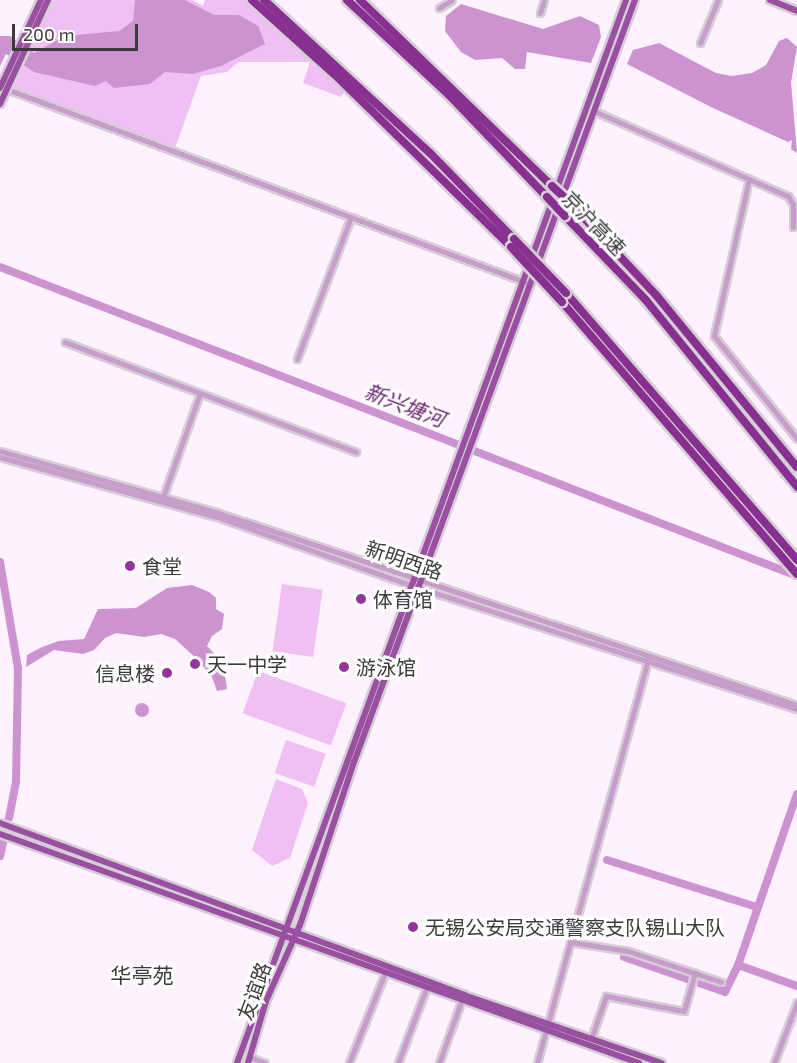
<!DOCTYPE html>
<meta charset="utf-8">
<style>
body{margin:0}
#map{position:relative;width:797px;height:1063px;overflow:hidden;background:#fdf2fe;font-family:"Exo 2","Noto Sans SC",sans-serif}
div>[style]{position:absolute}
.green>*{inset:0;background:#f0bff3;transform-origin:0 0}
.water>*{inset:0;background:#cd93d1}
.round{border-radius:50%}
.river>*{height:8px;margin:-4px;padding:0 4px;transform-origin:4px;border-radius:4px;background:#cd93d1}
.roads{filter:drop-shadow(2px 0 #d7cdd8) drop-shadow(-2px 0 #d7cdd8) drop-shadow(0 2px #d7cdd8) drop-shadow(0 -2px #d7cdd8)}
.minor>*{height:5px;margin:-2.5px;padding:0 2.5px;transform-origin:2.5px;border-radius:2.5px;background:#c69ec9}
.major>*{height:6px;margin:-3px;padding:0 3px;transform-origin:3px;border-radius:3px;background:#9950a0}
.highway>*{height:8px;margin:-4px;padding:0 4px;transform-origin:4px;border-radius:4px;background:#883090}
.bridges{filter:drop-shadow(2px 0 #d7cdd8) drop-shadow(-2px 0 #d7cdd8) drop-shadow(0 2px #d7cdd8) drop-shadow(0 -2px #d7cdd8)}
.major-bridge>*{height:6px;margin:-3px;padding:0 3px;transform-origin:3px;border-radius:3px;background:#9950a0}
.highway-bridge>*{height:8px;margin:-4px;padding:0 4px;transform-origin:4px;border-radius:4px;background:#883090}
.dots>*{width:16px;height:16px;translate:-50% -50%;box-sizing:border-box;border:3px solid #fff;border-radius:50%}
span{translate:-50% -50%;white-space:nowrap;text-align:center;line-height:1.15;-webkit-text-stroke:6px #fff;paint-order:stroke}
.street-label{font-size:20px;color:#3e393f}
.poi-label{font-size:20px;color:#3e393f}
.left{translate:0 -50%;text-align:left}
.right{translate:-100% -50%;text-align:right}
.water-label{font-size:21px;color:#6b2772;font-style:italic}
.neighbourhood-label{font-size:21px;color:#3e393f}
.scale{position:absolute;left:12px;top:24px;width:126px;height:27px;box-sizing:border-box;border:3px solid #3e393f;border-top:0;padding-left:8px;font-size:18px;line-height:21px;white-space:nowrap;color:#3e393f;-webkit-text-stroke:4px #fff;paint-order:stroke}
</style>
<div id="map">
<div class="green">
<i style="clip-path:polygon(54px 0,192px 0,203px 6px,205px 0,245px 0,346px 90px,341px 97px,303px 83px,310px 62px,238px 62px,227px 72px,201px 76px,175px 148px,14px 87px)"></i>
<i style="left:282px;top:584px;width:41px;height:68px;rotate:8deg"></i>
<i style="left:258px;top:671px;width:94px;height:45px;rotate:20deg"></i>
<i style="left:286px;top:740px;width:42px;height:35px;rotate:19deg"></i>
<i style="clip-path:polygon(276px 779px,302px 789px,308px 803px,290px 858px,272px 866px,252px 850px)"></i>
</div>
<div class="water">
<i style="clip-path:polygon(135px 0,185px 0,214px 15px,239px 15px,258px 26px,265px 44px,221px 66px,193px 74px,165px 72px,150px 84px,114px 88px,106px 81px,95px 86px,34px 72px,6px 54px,0 66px,0 36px,10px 36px,34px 53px,65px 36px,119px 31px,133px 21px)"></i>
<i style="clip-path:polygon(461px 4px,543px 29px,580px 16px,599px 25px,601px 37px,591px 63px,527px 52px,525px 69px,515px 69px,502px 58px,475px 60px,461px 52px,445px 31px,446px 16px)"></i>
<i style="clip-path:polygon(787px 38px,797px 47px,791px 82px,797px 153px,791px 149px,792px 140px,788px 142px,711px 107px,627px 64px,633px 50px,659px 43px,716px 73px,732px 76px,752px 73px,766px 65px,779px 41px)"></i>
<i style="clip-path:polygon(192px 585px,209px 592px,216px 598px,216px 609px,224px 614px,222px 629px,212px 636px,207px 646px,223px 663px,227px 689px,217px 691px,212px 677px,196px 658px,175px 639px,161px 634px,144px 637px,116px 633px,105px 638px,94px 650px,83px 654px,54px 650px,26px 667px,27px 655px,42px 647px,59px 641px,84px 639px,98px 609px,136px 608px,167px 588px)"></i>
<i class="round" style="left:135px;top:703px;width:14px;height:14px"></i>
</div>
<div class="river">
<i style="left:0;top:267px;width:855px;rotate:21.19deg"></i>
<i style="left:0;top:562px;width:108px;rotate:80.4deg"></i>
<i style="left:18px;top:668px;width:114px;rotate:91deg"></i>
<i style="left:16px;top:782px;width:37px;rotate:101deg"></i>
<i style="left:797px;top:794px;width:181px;rotate:109deg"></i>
<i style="left:738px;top:965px;width:63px;rotate:19.6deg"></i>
<i style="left:0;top:856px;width:13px;rotate:-77deg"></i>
<i style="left:607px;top:860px;width:157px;rotate:17.4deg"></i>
<i style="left:624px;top:957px;width:107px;rotate:19.1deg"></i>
<i style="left:725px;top:992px;width:30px;rotate:-64deg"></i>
</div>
<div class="roads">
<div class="minor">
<i style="left:439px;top:8px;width:15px;rotate:-32deg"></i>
<i style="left:540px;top:13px;width:14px;rotate:-73deg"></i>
<i style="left:700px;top:43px;width:47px;rotate:-67.3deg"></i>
<i style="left:4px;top:88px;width:556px;rotate:20.42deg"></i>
<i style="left:594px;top:111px;width:212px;rotate:23.7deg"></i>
<i style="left:788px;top:196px;width:9px;rotate:58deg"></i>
<i style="left:793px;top:204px;width:23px;rotate:90deg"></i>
<i style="left:749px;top:179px;width:161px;rotate:102.6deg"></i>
<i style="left:714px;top:336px;width:132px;rotate:51.1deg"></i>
<i style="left:65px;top:342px;width:311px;rotate:20.7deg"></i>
<i style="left:297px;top:359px;width:152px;rotate:-69.2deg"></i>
<i style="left:0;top:451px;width:228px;rotate:15.8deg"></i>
<i style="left:219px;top:513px;width:609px;rotate:18.38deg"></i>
<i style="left:0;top:457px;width:225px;rotate:15.5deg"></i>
<i style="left:217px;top:517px;width:205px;rotate:19.4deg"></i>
<i style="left:410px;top:585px;width:406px;rotate:17.8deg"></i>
<i style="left:163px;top:497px;width:110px;rotate:-70.4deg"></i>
<i style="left:570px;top:942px;width:59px;rotate:8.8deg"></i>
<i style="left:628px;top:951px;width:98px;rotate:18.4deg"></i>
<i style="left:591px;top:1039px;width:46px;rotate:-70.8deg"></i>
<i style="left:606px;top:996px;width:79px;rotate:10.9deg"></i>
<i style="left:684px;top:1011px;width:40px;rotate:-74deg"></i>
<i style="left:250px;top:1057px;width:16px;rotate:22deg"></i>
<i style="left:349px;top:1063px;width:97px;rotate:-68.2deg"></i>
<i style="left:398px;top:1063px;width:79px;rotate:-69.3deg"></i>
<i style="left:439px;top:1063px;width:65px;rotate:-70.2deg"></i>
<i style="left:537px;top:1063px;width:421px;rotate:-74.6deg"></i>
<i style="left:774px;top:1063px;width:65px;rotate:-69.3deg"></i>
</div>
<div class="major">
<i style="left:770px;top:0;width:29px;rotate:22deg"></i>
<i style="left:0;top:823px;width:495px;rotate:20.3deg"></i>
<i style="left:464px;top:995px;width:209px;rotate:19deg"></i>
<i style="left:0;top:834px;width:679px;rotate:19.72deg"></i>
<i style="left:237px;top:1063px;width:1132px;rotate:-69.9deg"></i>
<i style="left:248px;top:1063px;width:65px;rotate:-73.8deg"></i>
<i style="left:266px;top:1001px;width:83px;rotate:-65.9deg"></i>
<i style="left:300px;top:925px;width:172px;rotate:-71.7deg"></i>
<i style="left:354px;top:762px;width:812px;rotate:-69.76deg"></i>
</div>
<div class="highway">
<i style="left:252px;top:0;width:110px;rotate:42.1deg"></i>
<i style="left:334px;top:74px;width:248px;rotate:44.3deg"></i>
<i style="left:264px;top:0;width:226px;rotate:42.7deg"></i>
<i style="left:430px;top:153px;width:120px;rotate:45.7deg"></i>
<i style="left:347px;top:0;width:141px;rotate:43deg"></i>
<i style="left:450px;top:96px;width:140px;rotate:46.2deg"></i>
<i style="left:360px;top:0;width:267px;rotate:44.1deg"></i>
<i style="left:570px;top:203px;width:126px;rotate:46.9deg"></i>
<i style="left:656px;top:295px;width:222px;rotate:50.7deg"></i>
<i style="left:565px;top:216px;width:115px;rotate:46.1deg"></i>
<i style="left:645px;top:299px;width:242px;rotate:51deg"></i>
<i style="left:566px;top:293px;width:353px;rotate:49.1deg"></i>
<i style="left:562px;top:302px;width:359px;rotate:49.2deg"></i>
</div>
</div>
<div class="bridges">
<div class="major-bridge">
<i style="left:0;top:88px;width:97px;rotate:-65deg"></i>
<i style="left:0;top:104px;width:115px;rotate:-65.2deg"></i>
</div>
<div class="highway-bridge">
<i style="left:552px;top:186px;width:25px;rotate:43deg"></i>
<i style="left:547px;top:197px;width:26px;rotate:47deg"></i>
<i style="left:514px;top:239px;width:75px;rotate:46.1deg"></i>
<i style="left:511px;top:247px;width:75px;rotate:47.2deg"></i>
</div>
</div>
<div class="dots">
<i style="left:130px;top:566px;background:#93349c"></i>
<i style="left:361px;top:599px;background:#93349c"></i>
<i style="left:195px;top:664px;background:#93349c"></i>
<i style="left:344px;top:667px;background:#93349c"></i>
<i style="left:167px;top:673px;background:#93349c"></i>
<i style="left:413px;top:927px;background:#93349c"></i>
</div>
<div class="street-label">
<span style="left:594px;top:223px;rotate:46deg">京沪高速</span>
<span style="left:404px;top:560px;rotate:19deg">新明西路</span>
<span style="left:254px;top:991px;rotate:-70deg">友谊路</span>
</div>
<div class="poi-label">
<span class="left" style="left:142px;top:566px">食堂</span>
<span class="left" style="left:373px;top:599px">体育馆</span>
<span class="left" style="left:207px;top:664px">天一中学</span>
<span class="left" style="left:356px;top:667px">游泳馆</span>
<span class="right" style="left:155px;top:673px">信息楼</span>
<span class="left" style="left:425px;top:927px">无锡公安局交通警察支队锡山大队</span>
</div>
<div class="water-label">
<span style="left:405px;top:405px;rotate:21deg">新兴塘河</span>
</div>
<div class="neighbourhood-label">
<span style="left:142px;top:975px">华亭苑</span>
</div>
<div class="scale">200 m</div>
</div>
